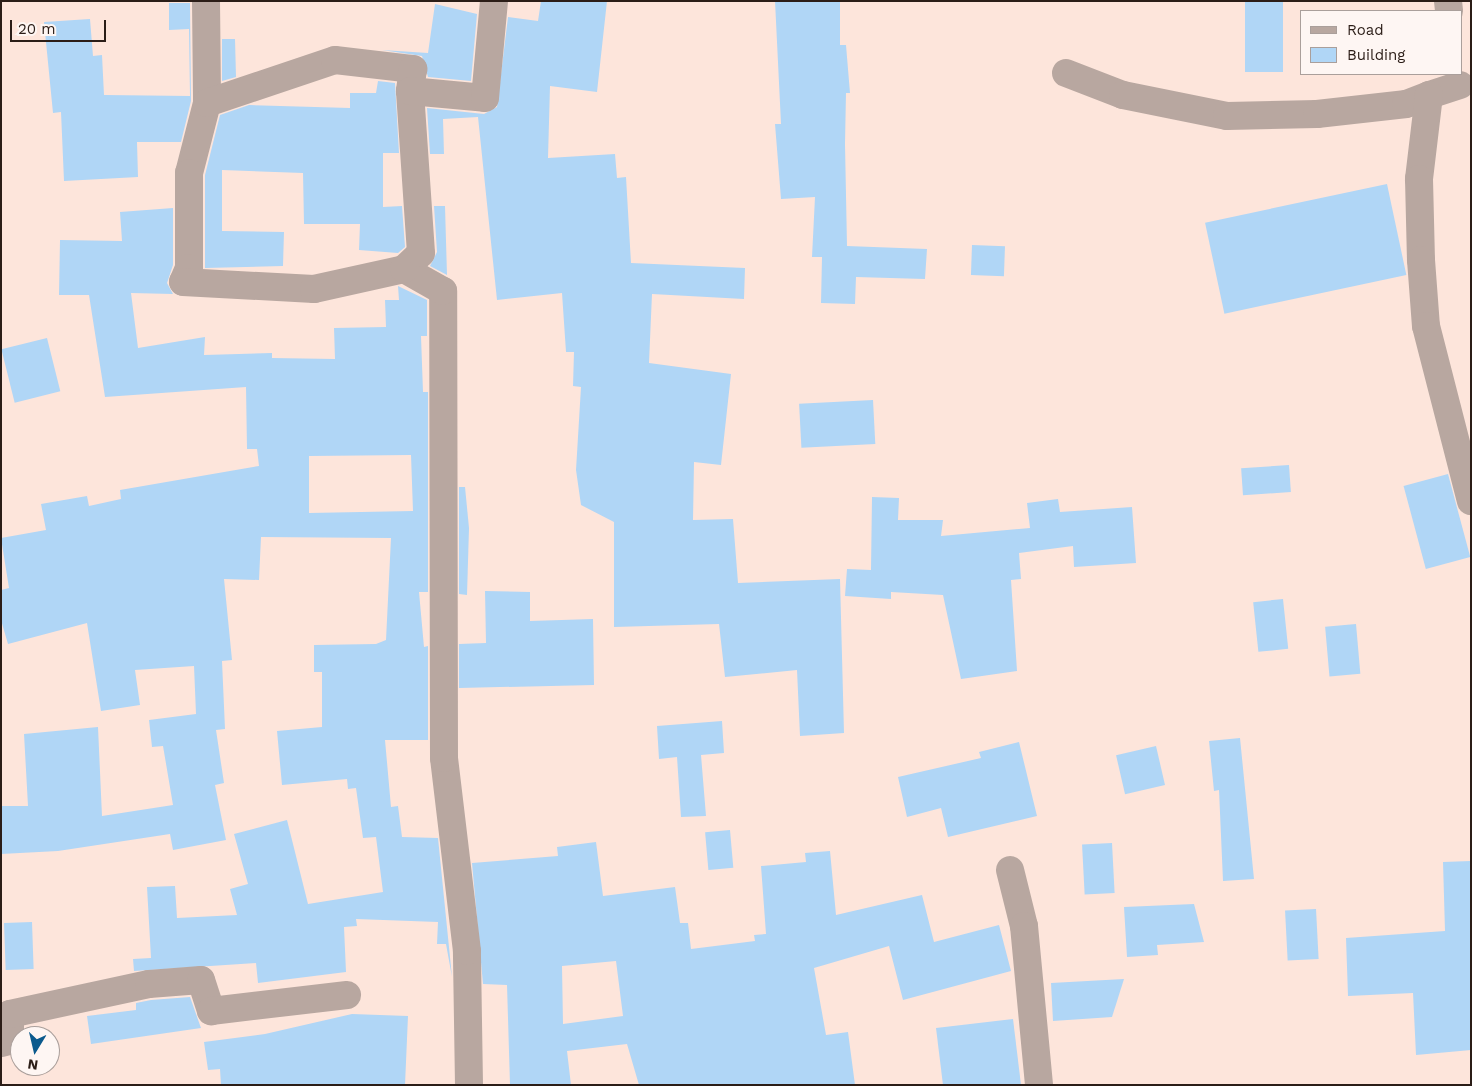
<!DOCTYPE html>
<style>
body{margin:0}
#map{position:relative;width:1472px;height:1086px;overflow:hidden;background:#fde5db;font-family:"Work Sans",sans-serif}
div>[style]{position:absolute}
.building>*{inset:0;background:#b0d6f6;transform-origin:0 0}
.minor>*{height:28px;margin:-14px;padding:0 14px;transform-origin:14px;border-radius:14px;background:#b8a7a0}
span{translate:-50% -50%;white-space:nowrap;text-align:center;line-height:1.15;-webkit-text-stroke:4.5px #fef6f3;paint-order:stroke}
.frame{position:absolute;inset:0;border:2px solid #2b1d17;pointer-events:none}
.legend{position:absolute;left:1300px;top:10px;width:162px;height:65px;box-sizing:border-box;background:#fef6f3;border:1px solid #aa9f9b;margin:0;padding:6px 9px;list-style:none;font-size:15px;color:#2b1d17}
.legend li{display:flex;align-items:center;gap:10px;height:25px}
.legend b{width:25px;border:1px solid #aa9f9b}
.north{position:absolute;left:10px;top:1026px;width:50px;height:50px;box-sizing:border-box;background:#fef6f3;border:1px solid #aa9f9b;border-radius:50%;rotate:189deg;font-size:14px;font-weight:700;line-height:20px;text-align:center;color:#2b1d17}
.north::after{content:'';display:block;margin:auto;width:18px;height:22px;background:#0b5a8d;clip-path:polygon(50% 0,100% 100%,50% 72%,0 100%)}
.scale{position:absolute;left:10px;top:20px;width:96px;height:22px;box-sizing:border-box;border:2px solid #2b1d17;border-top:0;padding-left:6px;font-size:15px;line-height:18px;white-space:nowrap;color:#2b1d17;-webkit-text-stroke:4px #fef6f3;paint-order:stroke}
</style>
<div id="map">
<div class="building">
<i style="clip-path:polygon(541px 1px,607px 1px,597px 92px,550px 86px,548px 158px,615px 154px,617px 178px,626px 177px,631px 263px,745px 268px,744px 299px,652px 294px,649px 363px,731px 374px,721px 465px,694px 462px,693px 520px,733px 519px,738px 583px,840px 579px,844px 733px,800px 736px,797px 670px,725px 677px,719px 624px,614px 627px,614px 522px,581px 505px,576px 470px,581px 387px,573px 386px,574px 352px,566px 352px,562px 293px,497px 300px,478px 117px,443px 119px,444px 154px,430px 154px,427px 108px,484px 114px,497px 107px,508px 17px,538px 21px)"></i>
<i style="clip-path:polygon(775px 1px,840px 1px,840px 45px,846px 45px,850px 93px,846px 93px,845px 144px,847px 246px,927px 249px,925px 279px,856px 277px,855px 304px,821px 303px,822px 257px,812px 257px,815px 197px,781px 199px,775px 124px,781px 124px)"></i>
<i style="left:1245px;top:1px;width:38px;height:71px"></i>
<i style="clip-path:polygon(169px 3px,190px 3px,191px 101px,181px 142px,137px 142px,138px 177px,64px 181px,61px 112px,53px 113px,44px 22px,90px 19px,93px 56px,102px 55px,104px 95px,190px 96px,189px 29px,169px 30px)"></i>
<i style="clip-path:polygon(435px 4px,477px 14px,471px 81px,428px 77px,422px 56px,382px 50px,428px 53px)"></i>
<i style="clip-path:polygon(222px 39px,235px 39px,236px 77px,222px 81px)"></i>
<i style="clip-path:polygon(378px 81px,395px 83px,399px 153px,383px 153px,383px 207px,402px 206px,405px 247px,398px 253px,359px 250px,360px 224px,304px 224px,303px 173px,222px 170px,222px 231px,284px 232px,283px 266px,205px 268px,205px 175px,220px 115px,249px 105px,350px 108px,350px 93px,376px 93px)"></i>
<i style="left:1387px;top:184px;width:93px;height:186px;rotate:78deg"></i>
<i style="clip-path:polygon(434px 206px,445px 206px,447px 275px,430px 266px,437px 252px)"></i>
<i style="clip-path:polygon(evenodd,173px 208px,173px 265px,167px 283px,173px 294px,131px 293px,138px 348px,205px 337px,204px 355px,272px 353px,272px 358px,335px 359px,334px 328px,386px 327px,385px 300px,399px 300px,398px 286px,427px 300px,427px 336px,421px 336px,423px 392px,428px 392px,428px 592px,419px 592px,424px 647px,428px 646px,428px 740px,385px 740px,391px 807px,398px 806px,402px 837px,438px 838px,452px 977px,446px 944px,437px 944px,438px 922px,356px 919px,357px 926px,344px 927px,346px 972px,258px 983px,256px 963px,134px 971px,133px 959px,151px 958px,147px 887px,175px 886px,177px 918px,237px 915px,230px 889px,248px 884px,234px 834px,287px 820px,308px 904px,383px 892px,376px 837px,363px 838px,356px 788px,348px 789px,347px 779px,282px 785px,277px 731px,322px 727px,322px 672px,314px 672px,314px 645px,376px 644px,386px 640px,391px 538px,261px 537px,259px 580px,224px 579px,232px 660px,222px 661px,225px 729px,216px 730px,224px 783px,215px 785px,226px 840px,173px 850px,170px 834px,58px 851px,1px 854px,1px 806px,28px 806px,24px 734px,98px 727px,102px 816px,173px 805px,163px 746px,152px 747px,149px 720px,196px 714px,194px 666px,135px 670px,140px 705px,101px 711px,87px 623px,8px 644px,1px 620px,1px 590px,9px 588px,1px 538px,46px 530px,41px 504px,87px 496px,89px 506px,121px 499px,120px 490px,259px 466px,257px 449px,247px 449px,246px 387px,105px 397px,89px 295px,59px 295px,60px 240px,122px 241px,120px 212px,173px 208px,411px 455px,413px 511px,309px 513px,309px 456px,411px 455px)"></i>
<i style="left:972px;top:245px;width:33px;height:30px;rotate:2deg"></i>
<i style="left:47px;top:338px;width:55px;height:47px;rotate:76deg"></i>
<i style="left:873px;top:400px;width:44px;height:74px;rotate:87deg"></i>
<i style="left:1289px;top:465px;width:27px;height:48px;rotate:86deg"></i>
<i style="left:1448px;top:474px;width:86px;height:46px;rotate:75deg"></i>
<i style="clip-path:polygon(459px 487px,465px 487px,469px 528px,467px 595px,459px 594px)"></i>
<i style="clip-path:polygon(872px 497px,899px 498px,898px 520px,943px 520px,941px 536px,1030px 528px,1027px 503px,1058px 499px,1060px 512px,1132px 507px,1136px 563px,1074px 567px,1073px 546px,1019px 553px,1021px 579px,1011px 580px,1017px 671px,961px 679px,943px 595px,891px 592px,891px 599px,845px 596px,847px 569px,871px 570px)"></i>
<i style="clip-path:polygon(485px 591px,530px 592px,530px 621px,593px 619px,594px 685px,459px 688px,459px 644px,486px 643px)"></i>
<i style="left:1283px;top:599px;width:50px;height:30px;rotate:84deg"></i>
<i style="left:1356px;top:624px;width:50px;height:31px;rotate:85deg"></i>
<i style="clip-path:polygon(722px 721px,724px 753px,701px 755px,706px 816px,681px 817px,677px 757px,659px 759px,657px 726px)"></i>
<i style="clip-path:polygon(1240px 738px,1254px 879px,1223px 881px,1219px 790px,1214px 791px,1209px 741px)"></i>
<i style="clip-path:polygon(1019px 742px,1037px 816px,948px 837px,941px 808px,907px 817px,898px 777px,981px 758px,979px 752px)"></i>
<i style="left:1156px;top:746px;width:40px;height:41px;rotate:77deg"></i>
<i style="left:730px;top:830px;width:38px;height:25px;rotate:85deg"></i>
<i style="clip-path:polygon(evenodd,596px 842px,603px 896px,675px 887px,680px 923px,688px 923px,691px 949px,755px 941px,754px 935px,766px 934px,761px 866px,806px 862px,805px 853px,830px 851px,836px 915px,922px 895px,934px 942px,999px 925px,1011px 971px,903px 1000px,889px 946px,814px 968px,826px 1035px,848px 1032px,855px 1085px,639px 1085px,627px 1044px,567px 1051px,571px 1085px,510px 1085px,507px 985px,483px 984px,472px 863px,558px 856px,557px 847px,596px 842px,616px 961px,623px 1016px,563px 1024px,562px 966px,616px 961px)"></i>
<i style="left:1112px;top:843px;width:50px;height:30px;rotate:87deg"></i>
<i style="clip-path:polygon(1471px 861px,1471px 1050px,1416px 1055px,1413px 993px,1348px 996px,1346px 938px,1445px 931px,1443px 862px)"></i>
<i style="clip-path:polygon(1194px 904px,1204px 942px,1157px 945px,1158px 955px,1127px 957px,1124px 907px)"></i>
<i style="left:1316px;top:909px;width:50px;height:31px;rotate:87deg"></i>
<i style="left:32px;top:922px;width:47px;height:28px;rotate:88deg"></i>
<i style="clip-path:polygon(1124px 979px,1112px 1017px,1053px 1021px,1051px 983px)"></i>
<i style="clip-path:polygon(190px 997px,201px 1028px,91px 1044px,87px 1016px,136px 1010px,136px 1003px,151px 1000px)"></i>
<i style="clip-path:polygon(352px 1014px,408px 1016px,405px 1085px,221px 1085px,220px 1069px,208px 1070px,204px 1042px,265px 1034px)"></i>
<i style="clip-path:polygon(1013px 1019px,1021px 1085px,943px 1085px,936px 1028px)"></i>
</div>
<div class="minor">
<i style="left:206px;top:1px;width:102px;rotate:89.4deg"></i>
<i style="left:207px;top:103px;width:72px;rotate:104.4deg"></i>
<i style="left:189px;top:173px;width:95px;rotate:90deg"></i>
<i style="left:189px;top:268px;width:15px;rotate:113deg"></i>
<i style="left:183px;top:282px;width:131px;rotate:3.1deg"></i>
<i style="left:314px;top:289px;width:92px;rotate:-12.5deg"></i>
<i style="left:1448px;top:1px;width:10px;rotate:84deg"></i>
<i style="left:1066px;top:73px;width:61px;rotate:21.1deg"></i>
<i style="left:1123px;top:95px;width:106px;rotate:11.4deg"></i>
<i style="left:1227px;top:116px;width:90px;rotate:-1.3deg"></i>
<i style="left:1317px;top:114px;width:90px;rotate:-6.4deg"></i>
<i style="left:1406px;top:104px;width:25px;rotate:-21deg"></i>
<i style="left:1460px;top:85px;width:33px;rotate:162deg"></i>
<i style="left:1429px;top:95px;width:85px;rotate:96.8deg"></i>
<i style="left:1419px;top:179px;width:81px;rotate:88.6deg"></i>
<i style="left:1421px;top:260px;width:66px;rotate:85.7deg"></i>
<i style="left:1426px;top:326px;width:181px;rotate:75.6deg"></i>
<i style="left:207px;top:103px;width:135px;rotate:-18.6deg"></i>
<i style="left:335px;top:60px;width:79px;rotate:6.6deg"></i>
<i style="left:413px;top:69px;width:22px;rotate:98deg"></i>
<i style="left:1010px;top:870px;width:58px;rotate:76deg"></i>
<i style="left:1024px;top:926px;width:160px;rotate:84.6deg"></i>
<i style="left:1px;top:1043px;width:9px;rotate:-13deg"></i>
<i style="left:10px;top:1041px;width:27px;rotate:-90deg"></i>
<i style="left:10px;top:1014px;width:142px;rotate:-12.2deg"></i>
<i style="left:149px;top:984px;width:52px;rotate:-4.4deg"></i>
<i style="left:201px;top:980px;width:33px;rotate:72deg"></i>
<i style="left:211px;top:1011px;width:137px;rotate:-6.7deg"></i>
<i style="left:469px;top:1085px;width:134px;rotate:-90.9deg"></i>
<i style="left:467px;top:951px;width:194px;rotate:-96.8deg"></i>
<i style="left:444px;top:758px;width:467px;rotate:-90.1deg"></i>
<i style="left:443px;top:291px;width:45px;rotate:-150.6deg"></i>
<i style="left:404px;top:269px;width:23px;rotate:-43deg"></i>
<i style="left:421px;top:253px;width:162px;rotate:-93.9deg"></i>
<i style="left:410px;top:91px;width:75px;rotate:5.3deg"></i>
<i style="left:485px;top:98px;width:97px;rotate:-84.7deg"></i>
</div>
<div class="frame"></div>
<ul class="legend">
<li><b style="height:6px;background:#b8a7a0"></b>Road</li>
<li><b style="height:14px;background:#b0d6f6"></b>Building</li>
</ul>
<div class="north">N</div>
<div class="scale">20 m</div>
</div>
